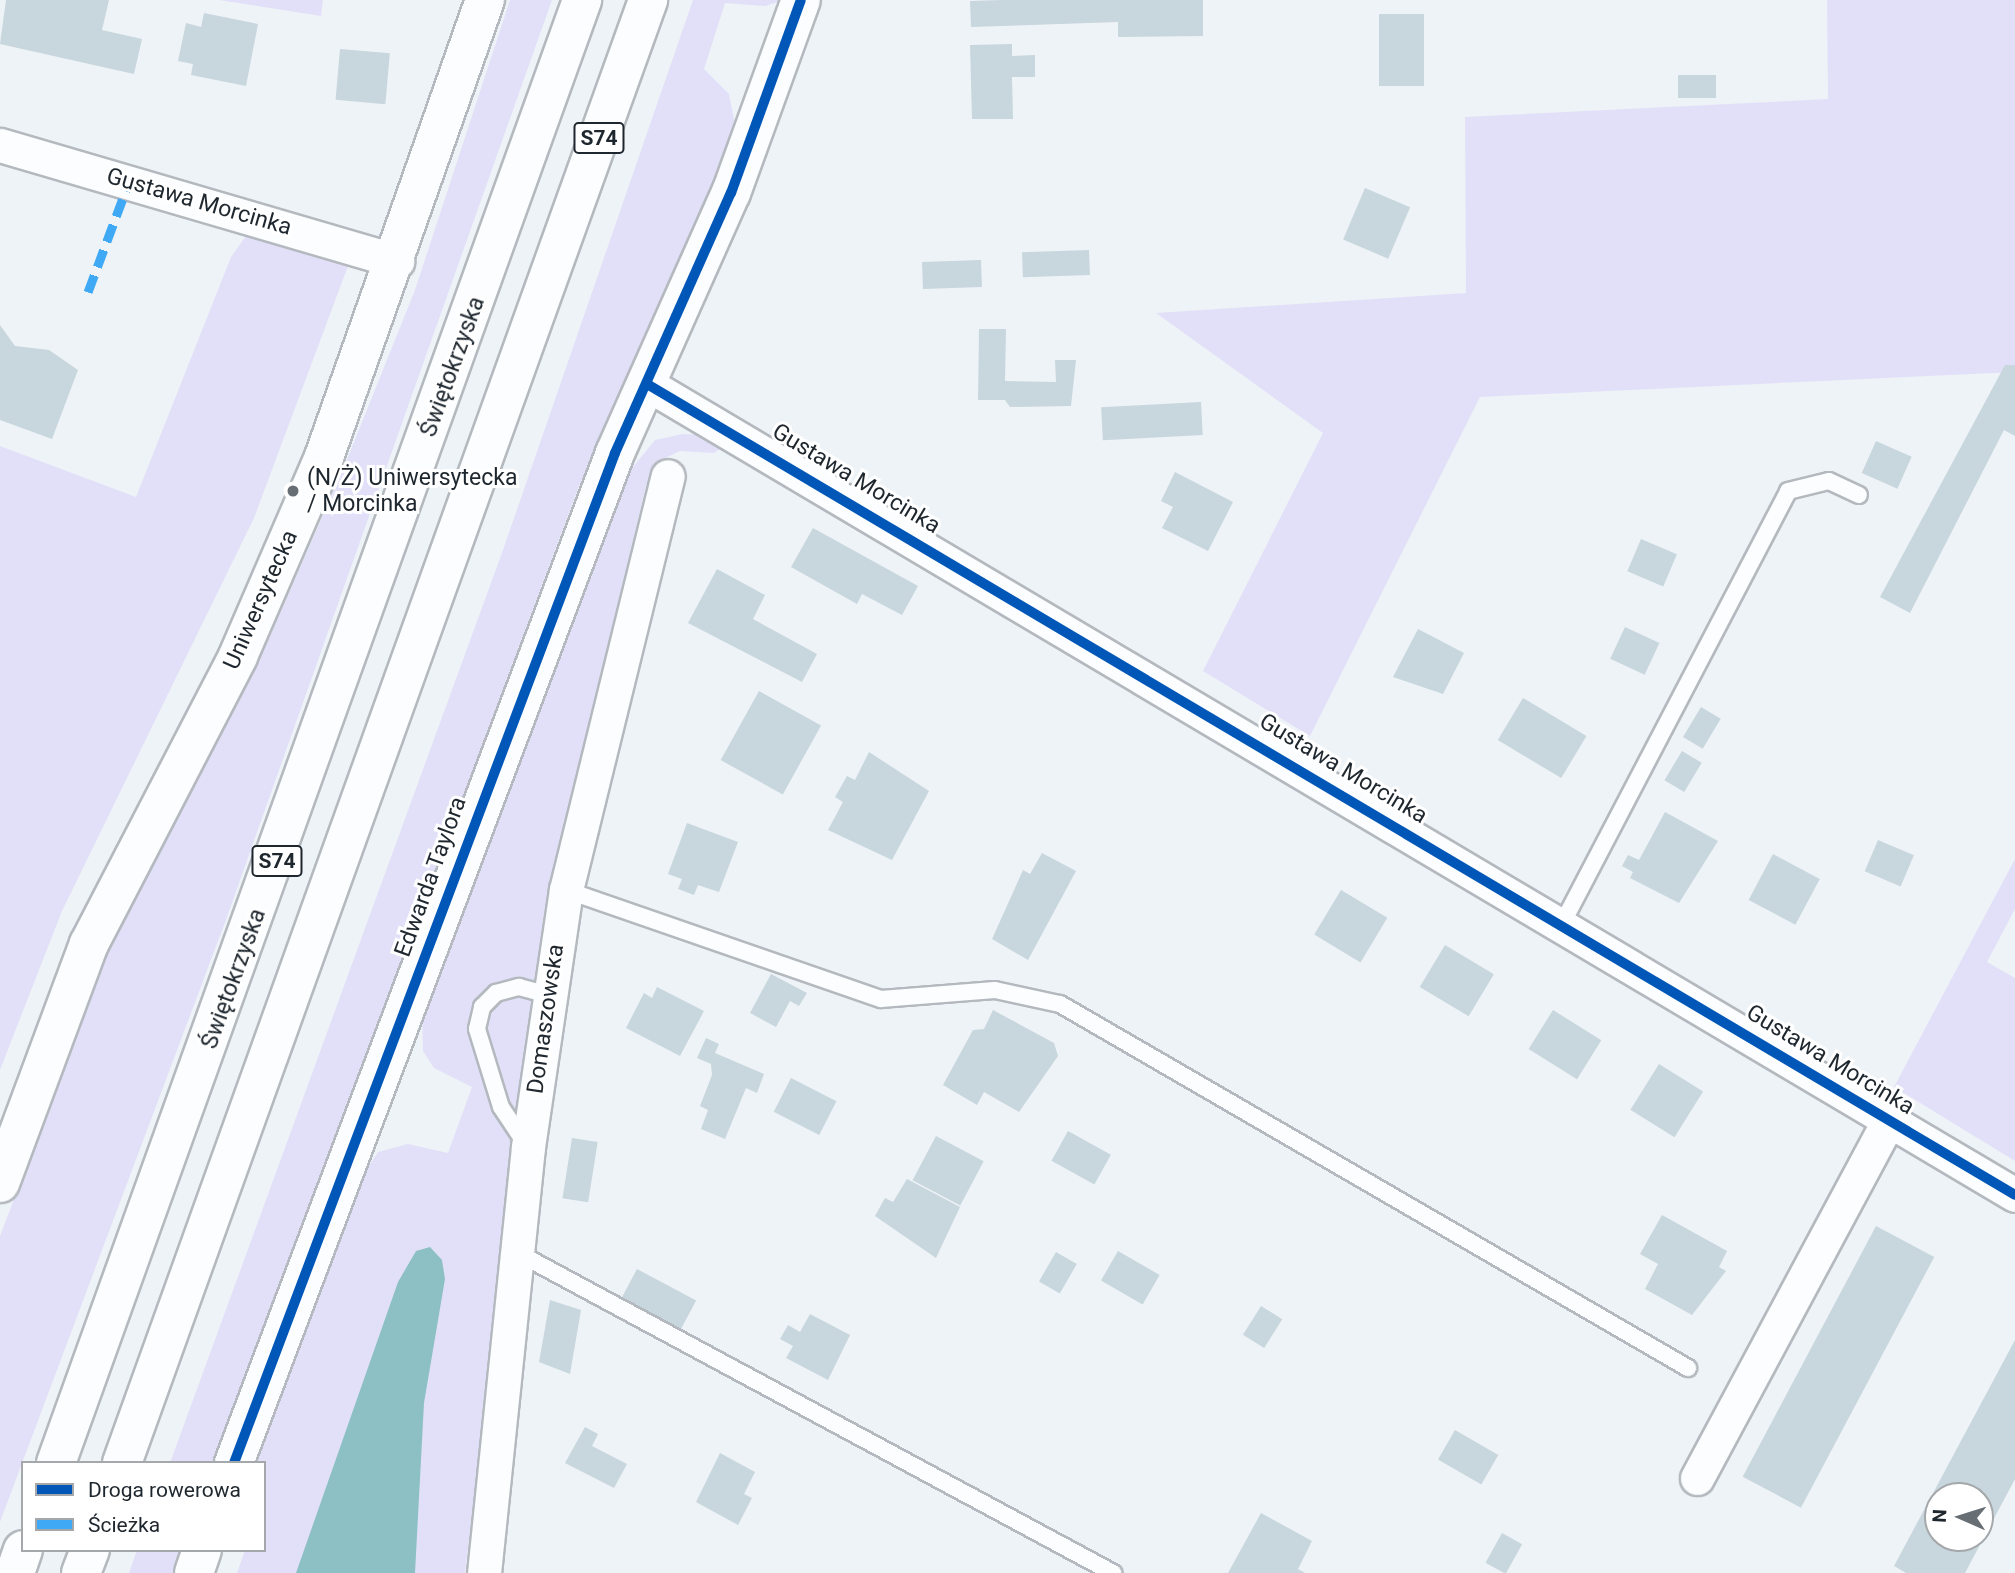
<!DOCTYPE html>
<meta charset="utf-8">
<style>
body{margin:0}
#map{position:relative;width:2015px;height:1573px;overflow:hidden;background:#eef3f7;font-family:Roboto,sans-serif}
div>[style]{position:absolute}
.green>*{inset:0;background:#e2e0f8}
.water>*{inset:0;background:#8dc0c5}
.building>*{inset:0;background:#c8d6dd;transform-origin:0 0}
.roads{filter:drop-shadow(2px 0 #b3b9be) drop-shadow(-2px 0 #b3b9be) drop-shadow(0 2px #b3b9be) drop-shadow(0 -2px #b3b9be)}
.service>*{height:16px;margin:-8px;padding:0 8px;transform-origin:8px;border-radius:8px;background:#fcfdfe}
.minor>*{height:33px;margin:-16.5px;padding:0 16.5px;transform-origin:16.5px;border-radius:16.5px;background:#fcfdfe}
.tertiary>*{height:38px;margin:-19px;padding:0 19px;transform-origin:19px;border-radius:19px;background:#fcfdfe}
.motorway>*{height:38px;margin:-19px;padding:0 19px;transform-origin:19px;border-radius:19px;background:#fcfdfe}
.quiet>*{height:9px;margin-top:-4.5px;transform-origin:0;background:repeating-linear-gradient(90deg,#3fa9f5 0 18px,transparent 0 27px)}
.cycleway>*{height:10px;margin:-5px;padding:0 5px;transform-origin:5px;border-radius:5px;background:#0057b8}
.dots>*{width:19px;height:19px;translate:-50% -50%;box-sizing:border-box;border:4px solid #fff;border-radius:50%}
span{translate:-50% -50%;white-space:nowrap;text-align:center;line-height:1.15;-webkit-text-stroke:6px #fff;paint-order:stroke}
.shield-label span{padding:2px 5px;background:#fff;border:2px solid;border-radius:5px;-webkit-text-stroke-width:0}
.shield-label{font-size:21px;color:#1e262e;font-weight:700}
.street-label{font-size:23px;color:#1e262e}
.poi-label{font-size:23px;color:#1e262e}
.left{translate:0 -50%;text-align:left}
.legend{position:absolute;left:21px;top:1461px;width:245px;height:91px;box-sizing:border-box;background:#fff;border:2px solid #a5a8ab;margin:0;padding:9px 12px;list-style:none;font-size:21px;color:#1e262e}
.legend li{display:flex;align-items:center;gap:14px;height:35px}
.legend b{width:35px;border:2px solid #a5a8ab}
.north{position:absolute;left:1924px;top:1482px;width:70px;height:70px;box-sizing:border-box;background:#fff;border:2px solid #a5a8ab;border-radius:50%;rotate:273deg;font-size:19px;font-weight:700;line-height:28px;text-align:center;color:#1e262e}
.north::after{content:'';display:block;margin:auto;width:24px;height:32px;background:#676e74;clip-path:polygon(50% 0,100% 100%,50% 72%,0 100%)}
</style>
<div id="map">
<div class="green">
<i style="clip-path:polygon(219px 0,323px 0,321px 16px)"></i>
<i style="clip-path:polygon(510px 0,552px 0,227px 917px,0 1522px,0 1236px,107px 956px,268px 641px,342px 472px,415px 290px)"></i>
<i style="clip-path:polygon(693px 0,784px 0,765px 6px,725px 3px,704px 69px,729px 94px,736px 129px,579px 486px,215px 1463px,170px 1463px,503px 550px)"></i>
<i style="clip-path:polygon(1827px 0,2015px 0,2015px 372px,1480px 397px,1310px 736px,1203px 671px,1323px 433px,1156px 313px,1466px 293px,1465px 117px,1828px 99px)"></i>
<i style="clip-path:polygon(246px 236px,348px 266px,254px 518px,62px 911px,0 1070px,0 446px,136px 497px,231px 257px)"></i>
<i style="clip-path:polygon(683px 434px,708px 435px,726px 445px,714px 453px,680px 451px,665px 458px,646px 486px,545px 908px,465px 1573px,237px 1573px,245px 1550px,264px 1550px,264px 1463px,256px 1462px,363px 1175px,378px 1152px,408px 1144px,448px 1153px,472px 1087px,434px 1068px,423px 1051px,422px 1017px,628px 473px,655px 440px)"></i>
<i style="clip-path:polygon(2015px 859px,2015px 909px,1987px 962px,2015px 978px,2015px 1161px,1894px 1087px)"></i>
<i style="clip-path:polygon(137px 1550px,182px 1550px,174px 1573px,129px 1573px)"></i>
</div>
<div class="water">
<i style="clip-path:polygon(430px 1247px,442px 1260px,445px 1279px,424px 1403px,415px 1573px,296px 1573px,398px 1282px,416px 1251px)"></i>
</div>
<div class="building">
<i style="clip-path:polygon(6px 0,109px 0,102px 30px,142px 39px,134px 74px,0 44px)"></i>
<i style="clip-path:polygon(1002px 0,1203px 0,1203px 36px,1118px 37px,1118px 22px,971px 27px,970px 1px)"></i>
<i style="clip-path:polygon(204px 13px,258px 24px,246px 86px,191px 75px,193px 64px,178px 61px,186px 23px,201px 27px)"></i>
<i style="left:1424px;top:14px;width:72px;height:45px;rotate:90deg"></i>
<i style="clip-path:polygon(1012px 44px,1012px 56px,1035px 55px,1035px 77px,1012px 77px,1013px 119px,972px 119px,970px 45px)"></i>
<i style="left:340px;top:49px;width:50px;height:51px;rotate:5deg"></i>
<i style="left:1716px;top:75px;width:23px;height:38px;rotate:90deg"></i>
<i style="left:1365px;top:188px;width:49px;height:56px;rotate:23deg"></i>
<i style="left:1089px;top:250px;width:25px;height:67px;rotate:88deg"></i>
<i style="left:981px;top:260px;width:27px;height:59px;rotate:88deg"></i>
<i style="clip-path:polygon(0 325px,15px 346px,49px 350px,78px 370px,52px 439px,0 420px)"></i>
<i style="clip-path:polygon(979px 329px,1006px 329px,1005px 381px,1056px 382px,1055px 360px,1076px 360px,1071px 406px,1010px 407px,1005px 400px,978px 400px)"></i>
<i style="clip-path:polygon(2005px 365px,2015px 365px,2015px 436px,2004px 430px,1910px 613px,1880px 597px)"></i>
<i style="left:1201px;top:402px;width:33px;height:100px;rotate:87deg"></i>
<i style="left:1876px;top:441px;width:39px;height:35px;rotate:24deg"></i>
<i style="clip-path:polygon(1175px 472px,1233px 502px,1208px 551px,1162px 528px,1173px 507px,1161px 501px)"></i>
<i style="clip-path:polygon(813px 528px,918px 586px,902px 615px,862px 594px,857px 604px,791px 567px)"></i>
<i style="left:1641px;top:539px;width:39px;height:35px;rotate:23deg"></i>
<i style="clip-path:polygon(717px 569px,765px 595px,753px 619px,817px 654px,802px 682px,688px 623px)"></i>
<i style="left:1625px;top:627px;width:38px;height:35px;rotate:25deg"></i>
<i style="clip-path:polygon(1418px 629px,1464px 653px,1443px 694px,1393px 677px)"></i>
<i style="left:759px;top:691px;width:71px;height:79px;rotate:29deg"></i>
<i style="left:1523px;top:698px;width:74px;height:49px;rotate:31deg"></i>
<i style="left:1701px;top:707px;width:23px;height:35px;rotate:31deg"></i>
<i style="left:1682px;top:751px;width:23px;height:34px;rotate:31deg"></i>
<i style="clip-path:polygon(869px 752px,929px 791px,892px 860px,828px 830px,843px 802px,835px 797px,847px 776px,855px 780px)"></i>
<i style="clip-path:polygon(1665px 812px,1718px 841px,1679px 903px,1630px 878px,1633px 872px,1622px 866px,1628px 855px,1639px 860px)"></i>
<i style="clip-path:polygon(687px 823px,738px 842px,719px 892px,698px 885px,694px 895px,678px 889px,682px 879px,668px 874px)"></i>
<i style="left:1878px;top:840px;width:39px;height:34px;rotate:23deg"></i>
<i style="clip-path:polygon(1042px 853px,1076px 871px,1028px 960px,992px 939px,1023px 870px,1030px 874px)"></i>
<i style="left:1773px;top:854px;width:53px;height:52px;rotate:28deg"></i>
<i style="left:1341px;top:890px;width:54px;height:52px;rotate:31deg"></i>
<i style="left:1445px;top:945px;width:57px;height:49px;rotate:31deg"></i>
<i style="clip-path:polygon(771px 974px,807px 993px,799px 1006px,790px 1001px,776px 1027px,750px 1013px)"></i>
<i style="clip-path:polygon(657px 987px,704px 1011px,680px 1056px,626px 1028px,644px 993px,652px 998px)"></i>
<i style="clip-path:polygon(993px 1010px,1054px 1043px,1058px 1056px,1019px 1112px,984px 1092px,977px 1105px,943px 1085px,973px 1030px,984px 1029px)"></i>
<i style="left:1553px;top:1010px;width:57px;height:46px;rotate:32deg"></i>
<i style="clip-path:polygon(706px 1038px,719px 1044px,715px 1053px,764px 1074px,757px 1093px,746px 1088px,725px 1139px,701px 1129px,708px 1110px,700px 1106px,712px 1075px,711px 1064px,697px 1058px)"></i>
<i style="left:1659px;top:1064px;width:52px;height:54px;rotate:32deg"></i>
<i style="left:791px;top:1078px;width:51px;height:38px;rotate:27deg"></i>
<i style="left:1068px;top:1131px;width:49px;height:34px;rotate:29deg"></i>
<i style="left:936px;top:1136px;width:54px;height:50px;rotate:28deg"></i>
<i style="left:572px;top:1138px;width:26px;height:61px;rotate:9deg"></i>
<i style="clip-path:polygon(907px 1179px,960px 1207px,936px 1258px,875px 1216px,885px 1198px,893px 1202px)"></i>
<i style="clip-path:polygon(1662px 1215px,1727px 1251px,1719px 1267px,1726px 1271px,1692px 1315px,1645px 1289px,1658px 1264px,1640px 1254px)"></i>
<i style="left:1876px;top:1226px;width:66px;height:284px;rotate:28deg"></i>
<i style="left:1118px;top:1251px;width:48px;height:34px;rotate:30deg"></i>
<i style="left:1056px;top:1252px;width:24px;height:34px;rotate:30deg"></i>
<i style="left:637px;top:1269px;width:67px;height:38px;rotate:28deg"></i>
<i style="clip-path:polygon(550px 1300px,581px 1310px,570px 1374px,539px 1362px)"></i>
<i style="left:1261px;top:1306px;width:25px;height:34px;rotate:32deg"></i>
<i style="clip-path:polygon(810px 1314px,850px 1335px,828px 1380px,786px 1358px,793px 1346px,780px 1339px,788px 1325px,800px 1332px)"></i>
<i style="clip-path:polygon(evenodd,2015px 1340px,2015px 1479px,1965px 1573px,1906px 1573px,1894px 1566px,2015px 1340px,1938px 1496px,1980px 1496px,1980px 1538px,1938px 1538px,1938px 1496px)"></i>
<i style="clip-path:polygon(585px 1427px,598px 1434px,592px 1446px,627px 1464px,614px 1488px,565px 1463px)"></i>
<i style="left:1455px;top:1430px;width:50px;height:34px;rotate:30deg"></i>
<i style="clip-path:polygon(720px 1453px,755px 1472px,744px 1494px,752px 1498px,738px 1525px,696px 1502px)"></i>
<i style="clip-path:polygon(1261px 1513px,1312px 1541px,1298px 1569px,1305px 1573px,1228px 1573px)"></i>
<i style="left:1502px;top:1533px;width:23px;height:34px;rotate:29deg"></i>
</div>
<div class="roads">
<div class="service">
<i style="left:566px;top:890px;width:333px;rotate:19.1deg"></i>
<i style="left:881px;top:999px;width:114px;rotate:-4.5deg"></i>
<i style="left:995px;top:990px;width:66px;rotate:12.2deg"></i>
<i style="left:1060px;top:1004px;width:726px;rotate:30.1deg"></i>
<i style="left:1562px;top:924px;width:488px;rotate:-62.4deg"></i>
<i style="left:1788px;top:491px;width:42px;rotate:-13.7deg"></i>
<i style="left:1829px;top:481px;width:33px;rotate:25deg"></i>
<i style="left:527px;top:1146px;width:47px;rotate:-123.7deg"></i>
<i style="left:501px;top:1107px;width:82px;rotate:-107.1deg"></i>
<i style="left:477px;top:1029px;width:23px;rotate:-77deg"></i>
<i style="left:482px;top:1007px;width:20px;rotate:-45deg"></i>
<i style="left:496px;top:993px;width:24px;rotate:-15deg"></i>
<i style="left:519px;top:987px;width:30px;rotate:15deg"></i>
<i style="left:518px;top:1253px;width:676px;rotate:28.27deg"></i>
</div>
<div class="minor">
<i style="left:0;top:145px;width:414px;rotate:16.3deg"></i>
<i style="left:647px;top:384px;width:1590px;rotate:30.66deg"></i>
<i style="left:1697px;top:1478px;width:406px;rotate:-61.8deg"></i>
<i style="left:484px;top:1573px;width:428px;rotate:-84.1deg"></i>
<i style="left:528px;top:1147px;width:260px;rotate:-81.6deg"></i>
<i style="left:566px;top:890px;width:426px;rotate:-76.2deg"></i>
</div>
<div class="tertiary">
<i style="left:0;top:1183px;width:255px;rotate:-69.6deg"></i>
<i style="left:89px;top:944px;width:324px;rotate:-62.6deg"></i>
<i style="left:238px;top:656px;width:217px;rotate:-66.6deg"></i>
<i style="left:324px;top:457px;width:485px;rotate:-70.6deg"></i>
<i style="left:234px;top:1463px;width:1079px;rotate:-69.33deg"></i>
<i style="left:615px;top:453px;width:285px;rotate:-66deg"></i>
<i style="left:731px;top:193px;width:205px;rotate:-70.1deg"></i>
<i style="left:194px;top:1573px;width:24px;rotate:-71deg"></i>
</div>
<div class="motorway">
<i style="left:56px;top:1463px;width:1555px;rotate:-70.22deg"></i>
<i style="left:122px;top:1463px;width:1555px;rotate:-70.22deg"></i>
<i style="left:15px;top:1573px;width:24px;rotate:-71deg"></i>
<i style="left:81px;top:1573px;width:25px;rotate:-69deg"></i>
</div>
</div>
<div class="quiet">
<i style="left:88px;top:292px;width:117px;rotate:-69.6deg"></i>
</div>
<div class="cycleway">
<i style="left:647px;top:384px;width:1590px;rotate:30.66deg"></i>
<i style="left:234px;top:1463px;width:1079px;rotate:-69.33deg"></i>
<i style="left:615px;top:453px;width:285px;rotate:-66deg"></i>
<i style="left:731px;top:193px;width:205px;rotate:-70.1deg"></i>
</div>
<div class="dots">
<i style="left:293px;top:491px;background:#676e74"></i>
</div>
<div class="shield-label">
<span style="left:599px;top:138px">S74</span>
<span style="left:277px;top:861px">S74</span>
</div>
<div class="street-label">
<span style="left:199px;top:202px;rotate:16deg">Gustawa Morcinka</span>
<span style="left:453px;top:367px;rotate:-70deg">Świętokrzyska</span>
<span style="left:856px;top:479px;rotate:31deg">Gustawa Morcinka</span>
<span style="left:261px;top:600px;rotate:-66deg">Uniwersytecka</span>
<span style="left:1343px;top:769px;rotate:31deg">Gustawa Morcinka</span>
<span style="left:431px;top:877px;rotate:-70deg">Edwarda Taylora</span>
<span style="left:234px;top:979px;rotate:-70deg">Świętokrzyska</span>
<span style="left:546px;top:1019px;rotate:-82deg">Domaszowska</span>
<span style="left:1830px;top:1060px;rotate:31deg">Gustawa Morcinka</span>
</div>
<div class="poi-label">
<span class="left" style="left:307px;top:491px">(N/Ż) Uniwersytecka<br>/ Morcinka</span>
</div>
<ul class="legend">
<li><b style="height:9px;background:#0057b8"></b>Droga rowerowa</li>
<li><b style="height:9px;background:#3fa9f5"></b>Ścieżka</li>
</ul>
<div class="north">N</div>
</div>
